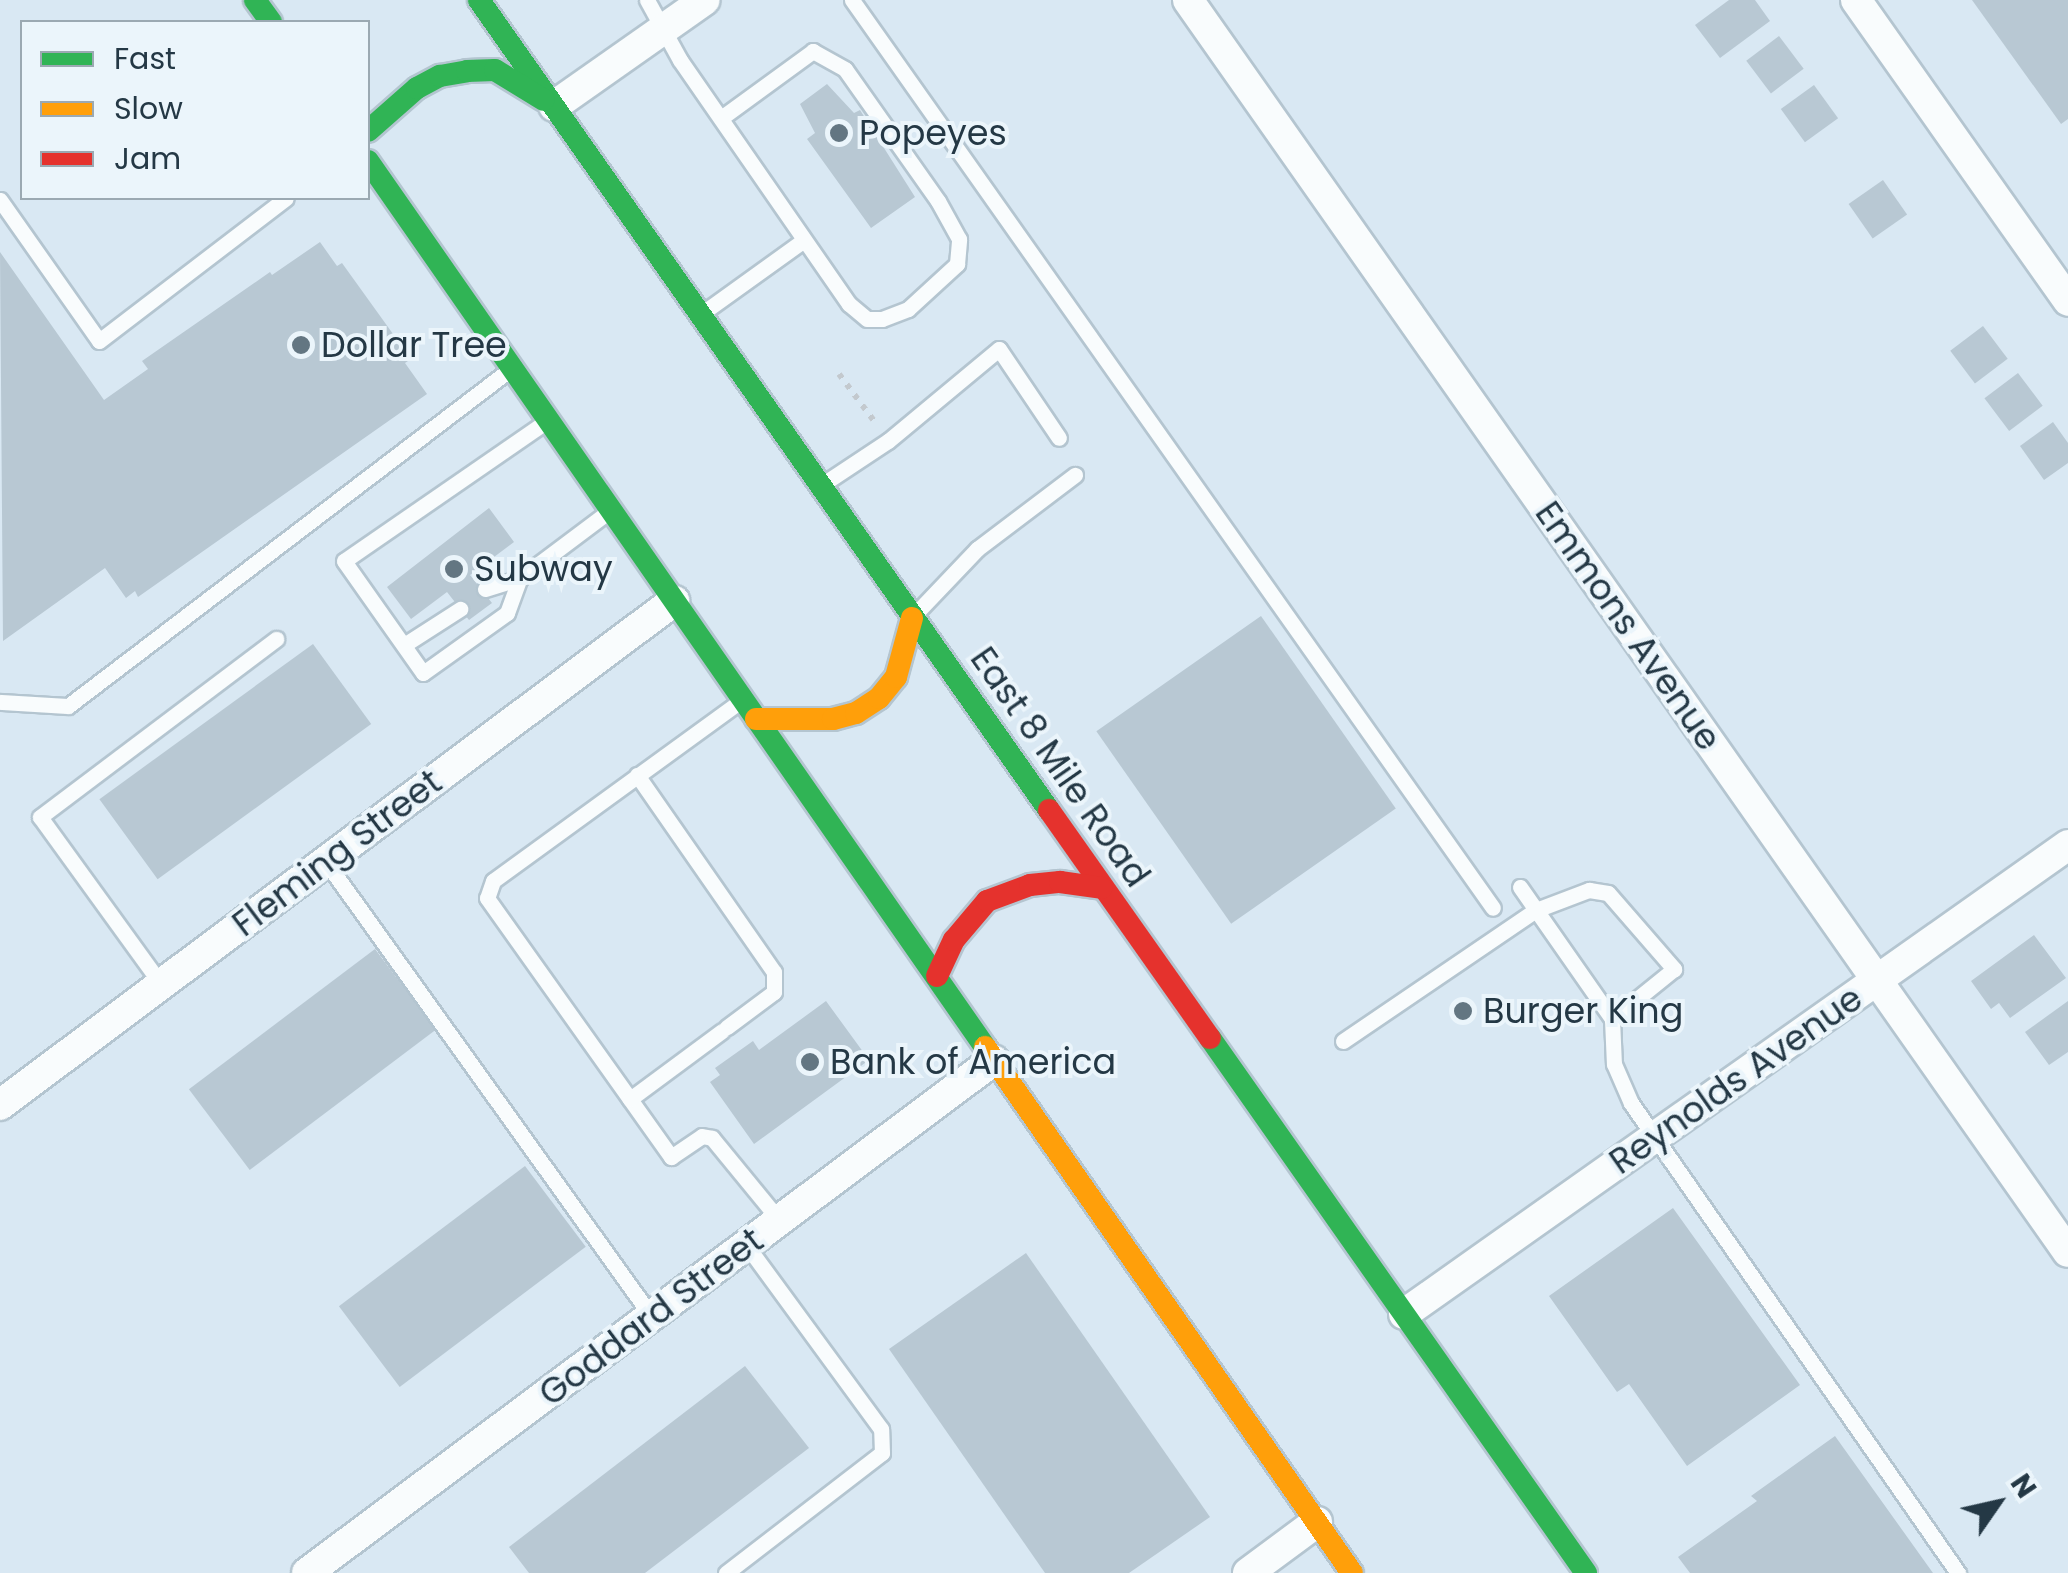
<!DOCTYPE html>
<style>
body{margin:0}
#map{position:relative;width:2068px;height:1573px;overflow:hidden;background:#d9e8f3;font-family:Poppins,sans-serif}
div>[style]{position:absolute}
.building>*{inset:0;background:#b8c8d3;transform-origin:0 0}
.path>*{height:6px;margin-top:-3px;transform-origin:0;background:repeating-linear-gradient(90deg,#c3c9ce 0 5px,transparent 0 13px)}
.roads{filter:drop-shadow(2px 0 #b4c5d0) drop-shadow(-2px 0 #b4c5d0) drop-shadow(0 2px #b4c5d0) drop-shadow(0 -2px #b4c5d0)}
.lane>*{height:15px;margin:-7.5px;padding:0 7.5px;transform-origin:7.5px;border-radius:7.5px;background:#f9fcfd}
.street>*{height:30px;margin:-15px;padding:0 15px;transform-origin:15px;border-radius:15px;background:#f9fcfd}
.fast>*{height:22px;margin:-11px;padding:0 11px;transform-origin:11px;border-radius:11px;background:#30b455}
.slow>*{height:22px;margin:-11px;padding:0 11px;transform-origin:11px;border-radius:11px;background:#ff9f0a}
.jam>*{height:22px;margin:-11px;padding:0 11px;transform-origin:11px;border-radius:11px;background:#e5322d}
.dots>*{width:28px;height:28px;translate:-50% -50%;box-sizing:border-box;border:5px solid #ebf5fb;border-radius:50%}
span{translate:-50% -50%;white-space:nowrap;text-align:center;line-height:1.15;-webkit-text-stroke:8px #ebf5fb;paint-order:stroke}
.poi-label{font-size:35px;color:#243845}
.left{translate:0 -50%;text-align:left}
.street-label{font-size:35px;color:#243845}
.legend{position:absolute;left:20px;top:20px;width:350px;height:180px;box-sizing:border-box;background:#ebf5fb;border:2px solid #9ba9b2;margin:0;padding:12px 18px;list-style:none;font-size:30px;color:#243845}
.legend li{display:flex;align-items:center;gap:20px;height:50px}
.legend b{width:50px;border:2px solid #9ba9b2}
.north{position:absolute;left:1948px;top:1453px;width:100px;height:100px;-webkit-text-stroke:8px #ebf5fb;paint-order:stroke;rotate:56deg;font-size:28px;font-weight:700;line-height:40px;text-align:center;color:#243845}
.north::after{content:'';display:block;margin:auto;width:35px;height:45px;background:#243845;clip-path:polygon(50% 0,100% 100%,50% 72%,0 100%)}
</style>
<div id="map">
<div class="building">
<i style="clip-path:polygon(1729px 0,1755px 0,1770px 21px,1720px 58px,1695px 25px)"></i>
<i style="clip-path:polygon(1972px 0,2068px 0,2068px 119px,2061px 124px)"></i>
<i style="left:1779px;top:36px;width:41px;height:41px;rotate:53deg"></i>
<i style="clip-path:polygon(827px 84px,854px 113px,860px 110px,915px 197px,871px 228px,807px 139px,815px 133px,800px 104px)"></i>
<i style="left:1814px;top:85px;width:41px;height:41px;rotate:54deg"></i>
<i style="left:1883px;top:180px;width:42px;height:42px;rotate:55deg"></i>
<i style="clip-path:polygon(320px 242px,337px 266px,342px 263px,411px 359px,405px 363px,427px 394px,138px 597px,135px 591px,126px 598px,105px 568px,3px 641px,0 252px,104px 400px,148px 369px,142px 361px,270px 272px,272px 275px)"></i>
<i style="left:1983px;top:326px;width:41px;height:41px;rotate:53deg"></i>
<i style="left:2018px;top:373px;width:41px;height:42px;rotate:53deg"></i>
<i style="clip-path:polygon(2053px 422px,2068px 443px,2068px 463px,2044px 480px,2020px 446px)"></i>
<i style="clip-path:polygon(489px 508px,514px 542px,470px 575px,492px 603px,469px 620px,447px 592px,411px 619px,387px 587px)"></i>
<i style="left:1261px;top:616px;width:235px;height:201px;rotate:55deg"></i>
<i style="left:313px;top:644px;width:99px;height:264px;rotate:54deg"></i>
<i style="clip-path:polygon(2034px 935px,2066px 978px,2010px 1018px,1999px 1003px,1991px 1009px,1971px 981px)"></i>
<i style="left:375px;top:949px;width:101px;height:233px;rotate:53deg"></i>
<i style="clip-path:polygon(826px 1001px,869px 1060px,754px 1144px,710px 1082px,720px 1075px,715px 1068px,753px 1041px,759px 1050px)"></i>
<i style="clip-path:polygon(2068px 1001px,2068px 1052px,2049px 1065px,2025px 1032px)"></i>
<i style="left:525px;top:1166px;width:101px;height:233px;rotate:53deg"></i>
<i style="clip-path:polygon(1673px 1208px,1800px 1385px,1687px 1466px,1629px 1384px,1617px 1392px,1549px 1296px)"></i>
<i style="clip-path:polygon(1026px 1253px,1210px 1517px,1129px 1573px,1045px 1573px,889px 1349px)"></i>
<i style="clip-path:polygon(745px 1366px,809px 1448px,645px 1573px,529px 1573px,509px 1547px)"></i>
<i style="clip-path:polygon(1835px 1436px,1933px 1573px,1690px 1573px,1678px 1557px,1757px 1501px,1751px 1496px)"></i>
</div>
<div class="path">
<i style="left:839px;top:374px;width:59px;rotate:53.3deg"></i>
</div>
<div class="roads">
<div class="lane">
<i style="left:647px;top:0;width:68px;rotate:61.2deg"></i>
<i style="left:680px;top:60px;width:297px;rotate:55.3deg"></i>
<i style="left:849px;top:304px;width:23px;rotate:40deg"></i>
<i style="left:867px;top:319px;width:15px"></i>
<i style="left:882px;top:319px;width:28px;rotate:-21deg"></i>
<i style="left:908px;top:309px;width:67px;rotate:-42.6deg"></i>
<i style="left:957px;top:264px;width:25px;rotate:-85deg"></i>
<i style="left:959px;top:239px;width:43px;rotate:-118.9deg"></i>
<i style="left:938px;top:201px;width:161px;rotate:-125.2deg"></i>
<i style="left:845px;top:69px;width:37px;rotate:-151deg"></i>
<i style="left:813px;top:51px;width:114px;rotate:143.9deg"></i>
<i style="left:852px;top:0;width:1111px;rotate:54.78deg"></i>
<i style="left:0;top:200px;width:172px;rotate:54.9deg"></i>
<i style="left:99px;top:341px;width:235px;rotate:-37.4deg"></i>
<i style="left:708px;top:309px;width:118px;rotate:-35.7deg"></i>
<i style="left:541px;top:425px;width:239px;rotate:145.4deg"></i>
<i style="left:344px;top:561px;width:137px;rotate:54.8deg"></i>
<i style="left:423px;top:673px;width:103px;rotate:-35.5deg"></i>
<i style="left:507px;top:613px;width:37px;rotate:-70deg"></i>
<i style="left:520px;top:578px;width:105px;rotate:-36.9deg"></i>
<i style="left:829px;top:480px;width:71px;rotate:-33.5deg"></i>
<i style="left:888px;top:441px;width:144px;rotate:-39.7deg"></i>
<i style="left:999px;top:349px;width:107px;rotate:56deg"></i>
<i style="left:485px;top:589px;width:37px;rotate:-17deg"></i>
<i style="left:918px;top:611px;width:86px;rotate:-46.4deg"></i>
<i style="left:977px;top:549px;width:123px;rotate:-37.1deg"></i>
<i style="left:404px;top:645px;width:67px;rotate:-32.7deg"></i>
<i style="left:0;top:702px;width:68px;rotate:3.4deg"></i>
<i style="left:68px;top:706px;width:548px;rotate:-37.29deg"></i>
<i style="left:735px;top:705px;width:299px;rotate:144deg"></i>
<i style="left:493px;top:881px;width:18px;rotate:109deg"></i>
<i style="left:487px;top:898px;width:318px;rotate:54.6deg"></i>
<i style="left:671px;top:1157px;width:37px;rotate:-34deg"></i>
<i style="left:702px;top:1136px;width:10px;rotate:11deg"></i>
<i style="left:712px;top:1138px;width:107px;rotate:50.7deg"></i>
<i style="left:637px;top:775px;width:240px;rotate:55.2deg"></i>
<i style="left:774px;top:972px;width:20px;rotate:90deg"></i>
<i style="left:774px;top:992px;width:59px;rotate:143.3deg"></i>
<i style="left:326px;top:862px;width:560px;rotate:54.38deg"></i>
<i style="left:1520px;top:887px;width:161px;rotate:55.1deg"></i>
<i style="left:1612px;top:1019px;width:45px;rotate:87.5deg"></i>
<i style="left:1614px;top:1064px;width:43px;rotate:66.4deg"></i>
<i style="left:1631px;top:1103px;width:573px;rotate:55.17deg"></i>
<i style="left:161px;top:984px;width:206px;rotate:-125.9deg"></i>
<i style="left:40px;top:817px;width:296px;rotate:-37deg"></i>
<i style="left:1343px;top:1041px;width:233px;rotate:-34.2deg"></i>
<i style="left:1536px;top:910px;width:57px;rotate:-20.7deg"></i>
<i style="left:1589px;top:890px;width:19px;rotate:9deg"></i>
<i style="left:1608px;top:893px;width:101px;rotate:49deg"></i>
<i style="left:1674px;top:969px;width:80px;rotate:141.1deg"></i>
<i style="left:630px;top:1099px;width:114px;rotate:-36.5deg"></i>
<i style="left:726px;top:1573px;width:197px;rotate:-37.6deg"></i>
<i style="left:882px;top:1453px;width:24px;rotate:-92deg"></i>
<i style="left:881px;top:1429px;width:227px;rotate:-126.2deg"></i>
</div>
<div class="street">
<i style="left:1188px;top:0;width:1530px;rotate:54.9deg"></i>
<i style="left:1856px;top:0;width:368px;rotate:54.8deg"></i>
<i style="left:554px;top:106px;width:184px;rotate:-35.1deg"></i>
<i style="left:0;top:1105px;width:842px;rotate:-36.79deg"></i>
<i style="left:1404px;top:1314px;width:813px;rotate:-35.23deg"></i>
<i style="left:307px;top:1573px;width:857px;rotate:-36.75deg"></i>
<i style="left:1248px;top:1573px;width:86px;rotate:-36.5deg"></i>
</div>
<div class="fast">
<i style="left:255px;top:0;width:27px;rotate:54deg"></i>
<i style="left:479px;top:0;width:990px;rotate:54.87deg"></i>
<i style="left:368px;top:131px;width:65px;rotate:-41.3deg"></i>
<i style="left:417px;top:88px;width:26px;rotate:-28deg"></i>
<i style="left:440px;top:76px;width:27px;rotate:-10deg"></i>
<i style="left:467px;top:71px;width:28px;rotate:-2deg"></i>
<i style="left:495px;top:70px;width:57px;rotate:31.5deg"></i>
<i style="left:368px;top:161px;width:1080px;rotate:55.15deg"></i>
<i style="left:1210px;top:1038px;width:654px;rotate:54.9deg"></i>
</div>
<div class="slow">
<i style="left:756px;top:719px;width:77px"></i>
<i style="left:833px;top:719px;width:24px;rotate:-15deg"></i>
<i style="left:856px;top:713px;width:27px;rotate:-33deg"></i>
<i style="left:879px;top:698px;width:27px;rotate:-51deg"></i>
<i style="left:896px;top:677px;width:61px;rotate:-74.8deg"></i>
<i style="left:985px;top:1047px;width:641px;rotate:55.1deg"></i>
</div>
<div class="jam">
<i style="left:1049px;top:810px;width:279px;rotate:54.8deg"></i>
<i style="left:937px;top:976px;width:40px;rotate:-65deg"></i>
<i style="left:954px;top:940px;width:51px;rotate:-49.8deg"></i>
<i style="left:987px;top:901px;width:46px;rotate:-20.4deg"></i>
<i style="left:1030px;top:885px;width:30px;rotate:-6deg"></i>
<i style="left:1060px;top:882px;width:42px;rotate:8.1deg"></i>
</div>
</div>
<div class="dots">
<i style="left:839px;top:133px;background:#637682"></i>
<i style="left:301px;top:345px;background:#637682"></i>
<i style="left:454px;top:569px;background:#637682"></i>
<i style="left:1463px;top:1011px;background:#637682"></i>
<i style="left:810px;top:1062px;background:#637682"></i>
</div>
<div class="poi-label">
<span class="left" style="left:859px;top:133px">Popeyes</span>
<span class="left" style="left:321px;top:345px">Dollar Tree</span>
<span class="left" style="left:474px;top:569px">Subway</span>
<span class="left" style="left:1483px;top:1011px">Burger King</span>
<span class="left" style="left:830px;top:1062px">Bank of America</span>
</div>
<div class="street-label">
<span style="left:1628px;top:626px;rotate:55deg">Emmons Avenue</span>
<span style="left:1060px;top:767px;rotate:55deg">East 8 Mile Road</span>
<span style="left:337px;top:853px;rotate:-37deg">Fleming Street</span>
<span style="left:1736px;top:1080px;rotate:-35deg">Reynolds Avenue</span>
<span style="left:651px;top:1317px;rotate:-37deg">Goddard Street</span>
</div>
<ul class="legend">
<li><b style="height:12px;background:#30b455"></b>Fast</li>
<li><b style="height:12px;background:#ff9f0a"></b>Slow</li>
<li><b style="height:12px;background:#e5322d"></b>Jam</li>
</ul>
<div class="north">N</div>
</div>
